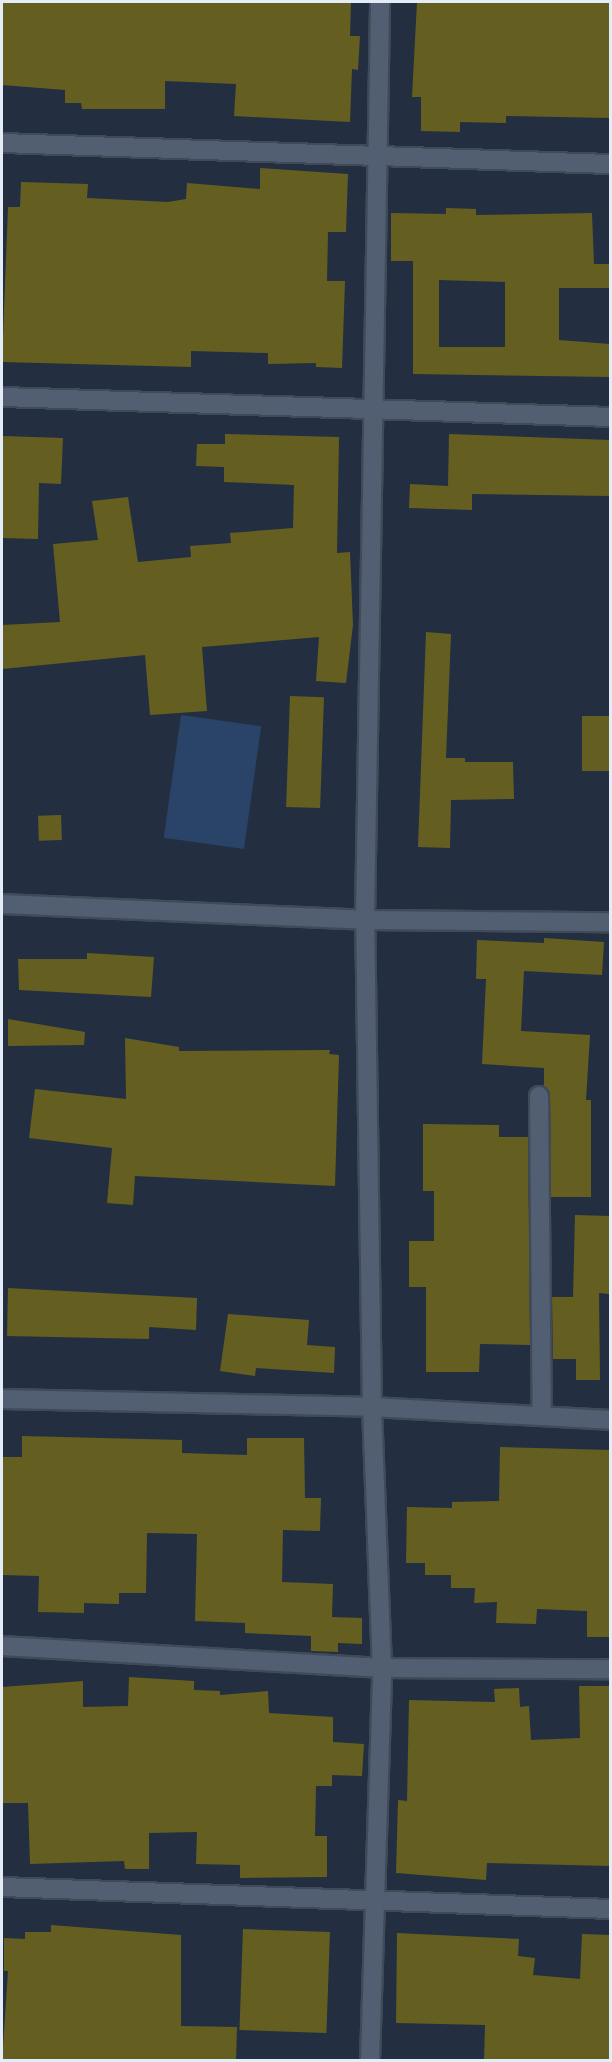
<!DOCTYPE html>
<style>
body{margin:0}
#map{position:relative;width:612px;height:2062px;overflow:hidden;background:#232f40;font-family:"Alegreya Sans",sans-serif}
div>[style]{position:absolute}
.green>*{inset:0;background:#2a4368;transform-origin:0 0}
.building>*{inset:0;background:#645f21;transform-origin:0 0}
.roads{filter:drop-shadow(2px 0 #404a58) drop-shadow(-2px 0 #404a58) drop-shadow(0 2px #404a58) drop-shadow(0 -2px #404a58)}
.minor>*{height:18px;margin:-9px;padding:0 9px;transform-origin:9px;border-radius:9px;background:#525f72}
span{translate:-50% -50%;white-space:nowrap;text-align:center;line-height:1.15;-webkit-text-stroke:4.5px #12171f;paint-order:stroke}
.frame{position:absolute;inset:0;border:3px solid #e4ecf7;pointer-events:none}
</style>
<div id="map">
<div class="green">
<i style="left:181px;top:715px;width:81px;height:124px;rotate:8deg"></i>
</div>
<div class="building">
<i style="clip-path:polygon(2px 2px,351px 2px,350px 36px,360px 36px,358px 70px,352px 69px,350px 122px,234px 116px,236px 84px,165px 81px,165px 109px,82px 109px,81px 103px,65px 103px,65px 90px,2px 85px)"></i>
<i style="clip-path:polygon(417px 2px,610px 2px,610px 118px,506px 116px,506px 123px,460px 122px,460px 132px,421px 131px,421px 97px,412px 97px)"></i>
<i style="clip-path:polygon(260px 168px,348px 174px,346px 232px,328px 232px,327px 281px,345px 281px,342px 368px,316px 367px,316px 363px,268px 364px,268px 353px,191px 351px,191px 367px,2px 362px,8px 207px,20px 207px,21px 182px,88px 184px,87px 198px,168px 202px,186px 199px,187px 183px,260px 189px)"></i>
<i style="clip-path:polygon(evenodd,446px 208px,476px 209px,476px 215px,592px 213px,594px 264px,610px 264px,610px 288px,559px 288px,559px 340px,610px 344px,610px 377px,413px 374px,413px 261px,391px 261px,391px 213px,446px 214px,446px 208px,439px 280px,505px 282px,505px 347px,439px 347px,439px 280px)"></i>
<i style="clip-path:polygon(225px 434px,339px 437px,337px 553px,350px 552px,353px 625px,346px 683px,316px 681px,319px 637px,202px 647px,207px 711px,150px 715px,145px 655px,2px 669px,2px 625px,60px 622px,53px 544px,98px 540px,92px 501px,128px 497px,138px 562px,191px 557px,190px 546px,231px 543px,230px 533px,293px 528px,294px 485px,224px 482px,224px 467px,196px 466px,197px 444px,225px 444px)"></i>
<i style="clip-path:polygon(449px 434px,610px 440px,610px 496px,472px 494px,472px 510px,409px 508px,410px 484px,448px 486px)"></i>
<i style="clip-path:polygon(2px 436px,63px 438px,61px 484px,39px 483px,38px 539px,2px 538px)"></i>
<i style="clip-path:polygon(426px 632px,451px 634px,446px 758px,465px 758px,465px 762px,513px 762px,514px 799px,451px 800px,450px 848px,418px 847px)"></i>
<i style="left:290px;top:696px;width:34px;height:111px;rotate:2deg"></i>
<i style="left:582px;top:716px;width:28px;height:55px"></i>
<i style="left:61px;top:815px;width:25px;height:23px;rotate:88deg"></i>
<i style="clip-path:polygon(544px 938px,604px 942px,602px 975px,524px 971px,521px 1031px,590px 1035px,586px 1100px,591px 1100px,591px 1197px,551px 1197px,550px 1096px,544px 1086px,544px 1068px,482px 1064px,486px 979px,476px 979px,477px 940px,544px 943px)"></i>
<i style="clip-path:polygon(87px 953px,154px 957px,151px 997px,19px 990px,18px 959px,87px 959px)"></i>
<i style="clip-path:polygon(8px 1019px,85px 1032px,84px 1045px,8px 1046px)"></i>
<i style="clip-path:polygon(125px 1038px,179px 1047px,179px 1051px,330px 1050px,329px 1054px,339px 1055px,335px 1186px,135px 1176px,133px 1205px,107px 1203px,112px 1148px,29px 1138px,35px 1089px,126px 1099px)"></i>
<i style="clip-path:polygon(423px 1124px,499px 1125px,499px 1137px,528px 1137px,530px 1345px,480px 1344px,479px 1372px,426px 1372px,426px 1287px,409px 1287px,409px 1241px,434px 1241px,434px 1191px,423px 1191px)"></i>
<i style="clip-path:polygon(575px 1215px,610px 1216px,609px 1294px,599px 1293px,600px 1380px,576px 1380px,576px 1359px,553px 1359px,552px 1297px,573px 1297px)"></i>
<i style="clip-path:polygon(8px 1288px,197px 1298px,196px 1330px,149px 1327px,149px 1339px,7px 1336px)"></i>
<i style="clip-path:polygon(228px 1314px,309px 1320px,307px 1345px,335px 1347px,334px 1373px,256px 1368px,255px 1376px,220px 1371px)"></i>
<i style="clip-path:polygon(22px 1436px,182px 1440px,182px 1453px,247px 1455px,247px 1438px,304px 1438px,305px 1498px,321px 1498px,320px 1531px,283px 1530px,282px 1582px,333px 1584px,332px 1617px,362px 1618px,362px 1644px,338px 1643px,338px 1652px,311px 1651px,311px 1636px,245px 1633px,245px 1623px,195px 1621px,197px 1534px,147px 1533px,146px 1593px,119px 1593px,119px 1604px,84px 1603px,84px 1613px,38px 1612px,39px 1576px,2px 1575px,2px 1457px,22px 1457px)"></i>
<i style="clip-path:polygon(500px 1447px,610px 1450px,610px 1637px,587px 1637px,587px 1611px,537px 1609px,536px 1624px,496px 1623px,497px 1602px,474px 1603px,475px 1588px,451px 1588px,451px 1575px,425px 1575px,425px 1563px,406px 1563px,407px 1507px,452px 1508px,452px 1502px,499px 1501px)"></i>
<i style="clip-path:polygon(129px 1677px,194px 1681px,194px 1690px,220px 1691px,220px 1695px,268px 1691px,269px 1713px,333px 1717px,333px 1742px,364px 1744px,362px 1776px,332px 1775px,332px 1786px,316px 1786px,315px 1836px,327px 1836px,327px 1877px,240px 1878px,240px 1865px,196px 1864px,197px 1832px,149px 1833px,149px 1869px,125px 1869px,124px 1861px,30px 1864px,28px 1803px,2px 1803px,2px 1687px,83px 1681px,83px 1707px,128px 1706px)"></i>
<i style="clip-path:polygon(579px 1686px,610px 1686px,610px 1866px,487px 1863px,486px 1880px,396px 1873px,398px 1800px,407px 1801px,409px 1700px,495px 1702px,494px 1689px,519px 1688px,520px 1707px,529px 1706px,531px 1740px,580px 1738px)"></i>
<i style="clip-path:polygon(51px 1925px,181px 1935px,181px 2026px,237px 2027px,236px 2061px,2px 2061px,8px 1971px,4px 1971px,4px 1938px,25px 1939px,25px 1932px,51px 1932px)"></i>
<i style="left:243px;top:1929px;width:87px;height:101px;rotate:2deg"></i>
<i style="clip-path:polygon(397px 1933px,519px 1939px,518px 1956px,535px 1958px,533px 1975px,580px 1979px,582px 1934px,610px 1935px,610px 2061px,484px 2061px,485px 2025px,396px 2023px)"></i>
</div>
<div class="roads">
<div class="minor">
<i style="left:2px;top:143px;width:608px;rotate:1.98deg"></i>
<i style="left:2px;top:397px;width:608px;rotate:1.88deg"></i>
<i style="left:2px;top:904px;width:363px;rotate:2.5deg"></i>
<i style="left:365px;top:920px;width:245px;rotate:0.5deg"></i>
<i style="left:539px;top:1096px;width:320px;rotate:89.5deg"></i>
<i style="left:2px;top:1399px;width:370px;rotate:1.2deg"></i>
<i style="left:372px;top:1407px;width:238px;rotate:3.1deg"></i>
<i style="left:2px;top:1646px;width:381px;rotate:3.3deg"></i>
<i style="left:382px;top:1668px;width:228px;rotate:0.3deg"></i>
<i style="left:2px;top:1887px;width:608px;rotate:2.07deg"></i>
<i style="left:370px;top:2060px;width:392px;rotate:-88.2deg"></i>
<i style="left:382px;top:1668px;width:261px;rotate:-92.2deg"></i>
<i style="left:372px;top:1407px;width:487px;rotate:-90.8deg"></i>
<i style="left:365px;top:920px;width:918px;rotate:-89.06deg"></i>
</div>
</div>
<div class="frame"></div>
</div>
